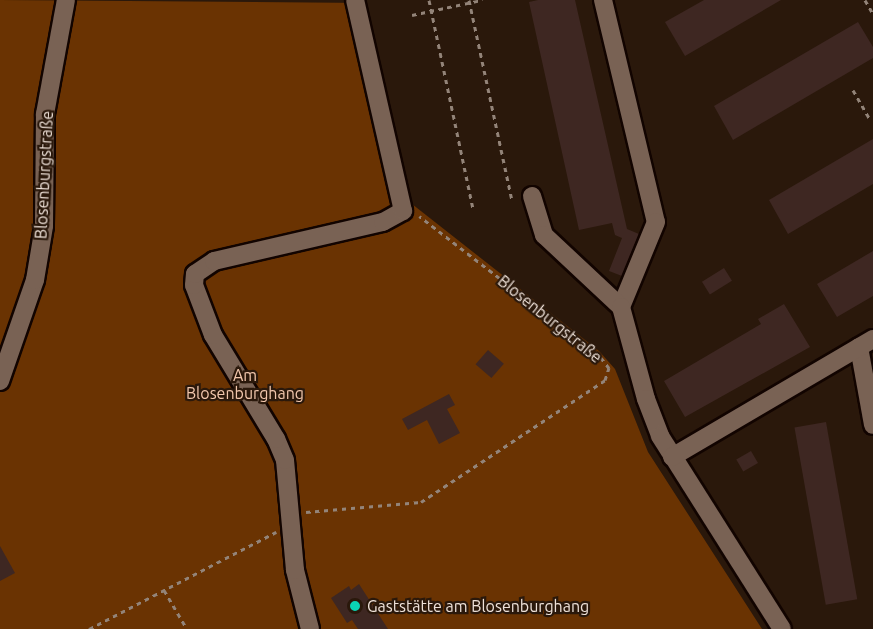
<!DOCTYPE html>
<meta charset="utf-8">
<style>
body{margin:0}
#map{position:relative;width:873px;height:629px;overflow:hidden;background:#2a180b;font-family:Ubuntu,sans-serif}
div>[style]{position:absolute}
.green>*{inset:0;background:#6a3302}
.building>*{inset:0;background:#3e2722;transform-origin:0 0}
.path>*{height:3px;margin-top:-1.5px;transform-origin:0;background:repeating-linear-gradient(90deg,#938479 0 4.5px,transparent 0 9px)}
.roads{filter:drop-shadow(2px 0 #120400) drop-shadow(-2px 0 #120400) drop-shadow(0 2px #120400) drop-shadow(0 -2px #120400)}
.minor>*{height:18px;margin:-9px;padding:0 9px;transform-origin:9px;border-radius:9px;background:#796254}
.dots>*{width:16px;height:16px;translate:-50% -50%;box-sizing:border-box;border:3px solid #2a180b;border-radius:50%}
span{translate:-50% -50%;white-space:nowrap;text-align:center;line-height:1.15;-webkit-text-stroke:4.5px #2a180b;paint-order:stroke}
.street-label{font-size:16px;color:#eee1d8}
.park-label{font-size:16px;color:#f2c7ad}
.poi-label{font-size:16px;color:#eee1d8}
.left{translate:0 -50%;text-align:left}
</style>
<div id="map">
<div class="green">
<i style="clip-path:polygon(0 0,366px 3px,412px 204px,599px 351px,615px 369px,648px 452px,762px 629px,0 629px)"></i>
</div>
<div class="building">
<i style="clip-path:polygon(538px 0,575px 0,627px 229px,639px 234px,622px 276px,609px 271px,622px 238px,615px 235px,612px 223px,579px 230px,529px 2px)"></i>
<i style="clip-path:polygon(704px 0,781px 0,685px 56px,665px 22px)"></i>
<i style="clip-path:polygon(858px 22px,873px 47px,873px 58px,733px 140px,714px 106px)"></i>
<i style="clip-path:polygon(873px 139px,873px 184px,788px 234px,769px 200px)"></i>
<i style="clip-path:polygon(873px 251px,873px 296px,837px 317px,817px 284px)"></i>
<i style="left:724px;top:268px;width:15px;height:26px;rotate:58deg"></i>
<i style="clip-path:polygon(784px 304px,810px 347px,685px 417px,664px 381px,761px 324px,758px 319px)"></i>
<i style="left:488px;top:350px;width:21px;height:19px;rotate:41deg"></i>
<i style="clip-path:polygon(449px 394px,455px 405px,447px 409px,460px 433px,439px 444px,427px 420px,408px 430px,402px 419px)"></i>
<i style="left:826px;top:422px;width:180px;height:32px;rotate:80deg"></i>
<i style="left:751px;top:451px;width:14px;height:17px;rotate:60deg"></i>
<i style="clip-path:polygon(0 546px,15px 573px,0 581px)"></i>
<i style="clip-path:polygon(359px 584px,388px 629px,358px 629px,352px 620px,347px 623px,331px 598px,349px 586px,351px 590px)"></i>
</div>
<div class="path">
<i style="left:429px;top:0;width:214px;rotate:78.1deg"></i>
<i style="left:469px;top:0;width:206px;rotate:77.9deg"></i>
<i style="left:865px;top:0;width:16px;rotate:60deg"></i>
<i style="left:412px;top:15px;width:72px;rotate:-12.1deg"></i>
<i style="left:853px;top:90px;width:34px;rotate:60deg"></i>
<i style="left:306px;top:512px;width:115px;rotate:-5deg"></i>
<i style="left:421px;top:502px;width:221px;rotate:-33.5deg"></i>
<i style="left:605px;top:380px;width:13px;rotate:-72deg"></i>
<i style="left:609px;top:368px;width:16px;rotate:-128deg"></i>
<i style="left:599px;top:355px;width:227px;rotate:-142.3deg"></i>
<i style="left:164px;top:590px;width:45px;rotate:59.5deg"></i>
<i style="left:89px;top:629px;width:211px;rotate:-27.4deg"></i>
</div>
<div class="roads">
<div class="minor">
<i style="left:603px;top:0;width:228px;rotate:76.6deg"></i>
<i style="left:656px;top:222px;width:92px;rotate:112.4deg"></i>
<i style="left:532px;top:196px;width:41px;rotate:72.9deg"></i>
<i style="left:544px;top:235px;width:105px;rotate:43.1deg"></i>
<i style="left:621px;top:307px;width:95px;rotate:74.8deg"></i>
<i style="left:646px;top:399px;width:40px;rotate:69deg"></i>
<i style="left:660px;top:436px;width:228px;rotate:57.7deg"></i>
<i style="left:859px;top:347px;width:79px;rotate:79.8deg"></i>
<i style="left:0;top:381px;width:107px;rotate:-70.9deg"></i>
<i style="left:35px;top:280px;width:55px;rotate:-80.5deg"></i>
<i style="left:44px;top:226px;width:112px;rotate:-89.5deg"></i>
<i style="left:45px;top:114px;width:116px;rotate:-79.6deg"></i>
<i style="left:672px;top:457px;width:233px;rotate:-30.4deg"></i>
<i style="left:310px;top:629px;width:61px;rotate:-104.3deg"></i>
<i style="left:295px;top:570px;width:110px;rotate:-95.2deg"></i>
<i style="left:285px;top:460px;width:23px;rotate:-113deg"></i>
<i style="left:276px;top:439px;width:122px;rotate:-121.2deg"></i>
<i style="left:213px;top:335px;width:53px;rotate:-110.8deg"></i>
<i style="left:194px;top:285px;width:11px;rotate:-85deg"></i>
<i style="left:195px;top:274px;width:23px;rotate:-34deg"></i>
<i style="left:214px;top:261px;width:173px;rotate:-13deg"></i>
<i style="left:383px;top:222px;width:23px;rotate:-29deg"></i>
<i style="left:403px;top:211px;width:216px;rotate:-102.8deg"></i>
</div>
</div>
<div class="dots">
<i style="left:355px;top:606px;background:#0ad5b5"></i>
</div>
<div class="street-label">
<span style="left:44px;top:175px;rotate:-87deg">Blosenburgstraße</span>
<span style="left:550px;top:319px;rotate:39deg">Blosenburgstraße</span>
</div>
<div class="park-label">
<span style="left:245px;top:384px">Am<br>Blosenburghang</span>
</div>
<div class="poi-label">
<span class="left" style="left:367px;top:606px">Gaststätte am Blosenburghang</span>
</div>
</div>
